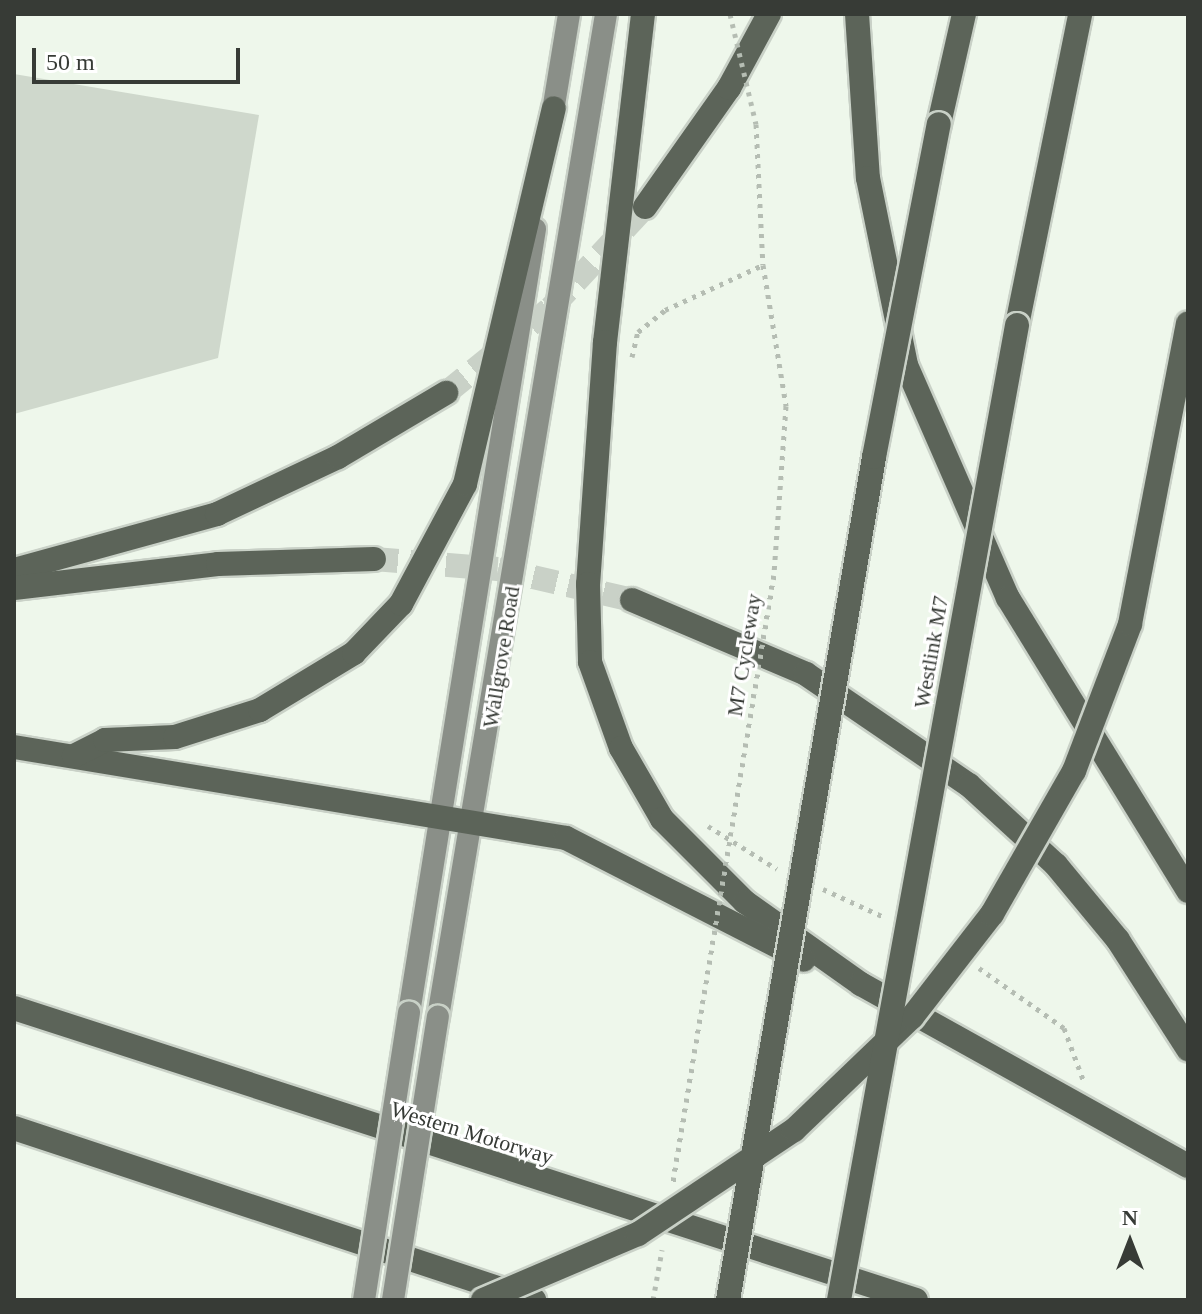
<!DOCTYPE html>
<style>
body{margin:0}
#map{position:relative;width:1202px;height:1314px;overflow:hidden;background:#eef7eb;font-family:Georgia,serif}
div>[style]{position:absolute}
.building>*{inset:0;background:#cfd8cc}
.motorway-tunnel>*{height:24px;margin-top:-12px;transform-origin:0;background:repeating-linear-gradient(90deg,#c9d1c7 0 24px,transparent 0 36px)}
.path>*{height:5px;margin-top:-2.5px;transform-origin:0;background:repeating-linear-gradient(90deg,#b5bdb3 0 4px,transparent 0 10px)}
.roads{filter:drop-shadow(2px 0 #c9d1c7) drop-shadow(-2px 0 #c9d1c7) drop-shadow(0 2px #c9d1c7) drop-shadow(0 -2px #c9d1c7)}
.secondary>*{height:22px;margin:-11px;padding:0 11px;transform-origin:11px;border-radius:11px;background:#8a8f88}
.motorway>*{height:24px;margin:-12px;padding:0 12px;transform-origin:12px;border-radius:12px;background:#5c6459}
.path-bridge>*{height:5px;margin-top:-2.5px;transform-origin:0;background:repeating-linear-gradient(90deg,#b5bdb3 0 4px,transparent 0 10px)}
.bridges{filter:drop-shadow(2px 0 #c9d1c7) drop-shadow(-2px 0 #c9d1c7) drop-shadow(0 2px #c9d1c7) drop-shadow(0 -2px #c9d1c7)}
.secondary-bridge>*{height:22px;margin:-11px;padding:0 11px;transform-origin:11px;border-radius:11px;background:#8a8f88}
.motorway-bridge>*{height:24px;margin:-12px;padding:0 12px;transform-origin:12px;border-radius:12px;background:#5c6459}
span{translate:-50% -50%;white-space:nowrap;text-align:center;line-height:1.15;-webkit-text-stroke:6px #fff;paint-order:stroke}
.street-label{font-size:22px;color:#373b36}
.frame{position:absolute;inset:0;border:16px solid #373b36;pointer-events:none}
.north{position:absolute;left:1090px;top:1202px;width:80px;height:80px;-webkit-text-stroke:6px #fff;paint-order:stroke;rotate:0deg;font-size:22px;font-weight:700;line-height:32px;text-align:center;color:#373b36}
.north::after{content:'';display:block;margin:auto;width:28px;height:36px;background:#373b36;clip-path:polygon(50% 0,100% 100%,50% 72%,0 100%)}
.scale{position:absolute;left:32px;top:48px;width:208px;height:36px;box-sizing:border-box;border:4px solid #373b36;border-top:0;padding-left:10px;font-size:24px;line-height:28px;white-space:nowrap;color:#373b36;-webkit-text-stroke:6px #fff;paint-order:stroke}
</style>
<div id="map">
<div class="building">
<i style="clip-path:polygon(14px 74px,259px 115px,218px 358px,14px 414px)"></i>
</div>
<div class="motorway-tunnel">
<i style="left:446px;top:393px;width:135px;rotate:-39deg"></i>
<i style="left:551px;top:308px;width:138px;rotate:-47.1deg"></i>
<i style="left:374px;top:559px;width:124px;rotate:4.6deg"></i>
<i style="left:498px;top:569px;width:138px;rotate:13deg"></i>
</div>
<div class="path">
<i style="left:756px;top:124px;width:141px;rotate:87.2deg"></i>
<i style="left:763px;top:265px;width:143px;rotate:80.7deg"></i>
<i style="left:786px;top:406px;width:168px;rotate:94.1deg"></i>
<i style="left:632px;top:357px;width:26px;rotate:-77deg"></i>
<i style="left:638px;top:332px;width:35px;rotate:-39deg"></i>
<i style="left:665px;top:310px;width:108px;rotate:-24.7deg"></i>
<i style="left:708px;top:826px;width:81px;rotate:31.9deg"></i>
<i style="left:823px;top:889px;width:69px;rotate:24.7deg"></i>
<i style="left:979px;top:968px;width:104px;rotate:35.2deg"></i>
<i style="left:1064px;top:1028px;width:58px;rotate:69.7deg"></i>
</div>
<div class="roads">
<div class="secondary">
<i style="left:551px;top:123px;width:110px;rotate:-80.6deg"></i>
<i style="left:409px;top:1013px;width:794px;rotate:-80.87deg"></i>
<i style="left:438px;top:1017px;width:1017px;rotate:-80.49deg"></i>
</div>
<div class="motorway">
<i style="left:643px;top:14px;width:330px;rotate:96.6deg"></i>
<i style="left:605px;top:342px;width:243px;rotate:94deg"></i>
<i style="left:588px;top:584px;width:78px;rotate:88.5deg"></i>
<i style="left:590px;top:662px;width:91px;rotate:70.2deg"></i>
<i style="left:621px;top:748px;width:82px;rotate:60deg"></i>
<i style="left:662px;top:819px;width:117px;rotate:45deg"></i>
<i style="left:745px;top:902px;width:142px;rotate:35.3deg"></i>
<i style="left:861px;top:984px;width:374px;rotate:29.1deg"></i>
<i style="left:857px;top:14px;width:164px;rotate:86.2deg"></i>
<i style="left:868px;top:178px;width:191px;rotate:78.5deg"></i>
<i style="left:906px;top:365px;width:254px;rotate:66.4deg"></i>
<i style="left:1008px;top:598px;width:344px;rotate:58.4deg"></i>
<i style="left:939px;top:124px;width:113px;rotate:-77.2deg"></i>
<i style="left:645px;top:207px;width:146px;rotate:-54.8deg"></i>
<i style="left:729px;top:88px;width:84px;rotate:-61.6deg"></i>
<i style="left:1017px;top:325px;width:317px;rotate:-78.5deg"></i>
<i style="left:14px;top:570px;width:211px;rotate:-15.4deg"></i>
<i style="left:217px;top:514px;width:134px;rotate:-25.2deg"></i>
<i style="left:338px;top:457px;width:126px;rotate:-30.7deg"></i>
<i style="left:14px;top:588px;width:205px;rotate:-6.7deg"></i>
<i style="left:218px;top:564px;width:156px;rotate:-1.8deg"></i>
<i style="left:632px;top:600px;width:189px;rotate:23deg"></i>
<i style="left:806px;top:674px;width:197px;rotate:34.3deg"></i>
<i style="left:969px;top:785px;width:118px;rotate:42.6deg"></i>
<i style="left:1056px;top:865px;width:97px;rotate:50.4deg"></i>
<i style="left:1118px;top:940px;width:130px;rotate:57.3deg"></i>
<i style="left:14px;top:747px;width:559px;rotate:9.36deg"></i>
<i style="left:566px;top:838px;width:267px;rotate:27.1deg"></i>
<i style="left:74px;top:756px;width:35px;rotate:-27deg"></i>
<i style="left:105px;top:740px;width:70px;rotate:-2.5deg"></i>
<i style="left:175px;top:737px;width:89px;rotate:-17.6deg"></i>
<i style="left:260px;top:710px;width:110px;rotate:-31.2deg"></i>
<i style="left:354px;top:653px;width:68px;rotate:-46.2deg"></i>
<i style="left:401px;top:604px;width:136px;rotate:-61.9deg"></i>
<i style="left:465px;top:484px;width:386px;rotate:-76.7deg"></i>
<i style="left:14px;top:1008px;width:948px;rotate:17.94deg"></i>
<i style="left:14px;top:1128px;width:548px;rotate:18.3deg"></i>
</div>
</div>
<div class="path-bridge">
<i style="left:730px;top:14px;width:113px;rotate:76.7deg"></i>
<i style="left:673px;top:1181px;width:615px;rotate:-80.55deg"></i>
<i style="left:653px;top:1300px;width:51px;rotate:-79.8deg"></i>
</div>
<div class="bridges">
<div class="secondary-bridge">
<i style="left:364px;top:1300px;width:291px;rotate:-81.1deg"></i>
<i style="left:393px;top:1300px;width:287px;rotate:-81deg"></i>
</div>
<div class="motorway-bridge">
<i style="left:483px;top:1300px;width:168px;rotate:-23.1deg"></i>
<i style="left:638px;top:1234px;width:187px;rotate:-33.7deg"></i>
<i style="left:794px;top:1130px;width:163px;rotate:-43.8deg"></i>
<i style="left:912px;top:1017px;width:130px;rotate:-52.2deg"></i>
<i style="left:992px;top:914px;width:165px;rotate:-60.2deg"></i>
<i style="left:1074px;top:771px;width:157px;rotate:-69.1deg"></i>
<i style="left:1130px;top:624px;width:306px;rotate:-79.1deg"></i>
<i style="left:728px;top:1300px;width:856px;rotate:-80.17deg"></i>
<i style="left:874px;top:457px;width:339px;rotate:-79deg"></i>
<i style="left:839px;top:1300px;width:991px;rotate:-79.65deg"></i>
</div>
</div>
<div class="street-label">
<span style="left:931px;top:652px;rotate:-80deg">Westlink M7</span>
<span style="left:744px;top:655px;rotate:-81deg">M7 Cycleway</span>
<span style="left:501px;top:657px;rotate:-81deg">Wallgrove Road</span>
<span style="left:472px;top:1133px;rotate:17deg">Western Motorway</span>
</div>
<div class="frame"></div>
<div class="north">N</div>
<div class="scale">50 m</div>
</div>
